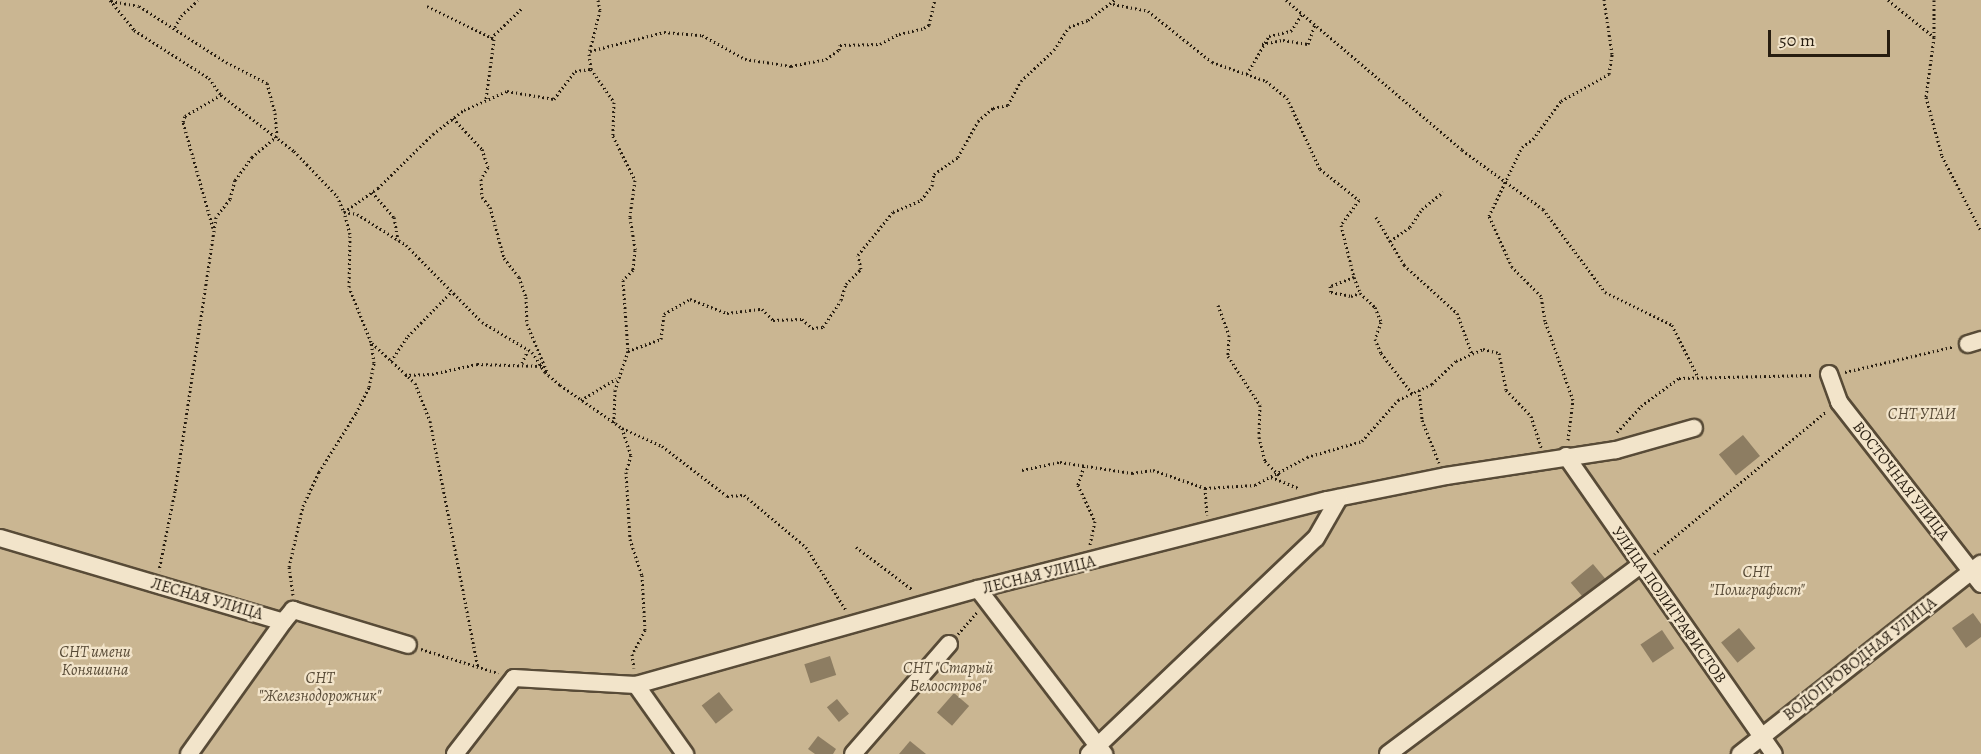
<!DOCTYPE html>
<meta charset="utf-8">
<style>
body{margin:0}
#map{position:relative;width:1981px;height:754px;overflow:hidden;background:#ebd5ad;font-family:Alegreya,serif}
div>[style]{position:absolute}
.green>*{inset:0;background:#cab692;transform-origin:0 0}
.building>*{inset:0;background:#8d7d62;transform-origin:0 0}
.path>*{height:3px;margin-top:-1.5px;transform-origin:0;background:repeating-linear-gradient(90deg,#271d10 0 1.5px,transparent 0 4.5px)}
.roads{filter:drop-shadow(2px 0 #584b37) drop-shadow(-2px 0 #584b37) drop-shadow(0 2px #584b37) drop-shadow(0 -2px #584b37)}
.street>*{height:16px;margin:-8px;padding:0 8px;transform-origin:8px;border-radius:8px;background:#f2e4ca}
span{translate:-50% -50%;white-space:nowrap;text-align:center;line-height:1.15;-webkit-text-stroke:4.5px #f2e4ca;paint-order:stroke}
.park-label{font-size:16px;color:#584b37;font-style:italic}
.street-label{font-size:16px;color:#271d10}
.scale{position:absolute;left:1768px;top:30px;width:122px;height:27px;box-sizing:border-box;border:3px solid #271d10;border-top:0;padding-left:8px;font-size:18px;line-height:21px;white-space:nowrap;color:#271d10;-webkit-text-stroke:4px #f2e4ca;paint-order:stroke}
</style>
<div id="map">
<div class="green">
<i style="left:0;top:0;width:1981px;height:754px"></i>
</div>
<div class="building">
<i style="left:1743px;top:435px;width:27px;height:31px;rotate:51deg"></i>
<i style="left:1593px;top:564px;width:25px;height:29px;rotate:50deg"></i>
<i style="clip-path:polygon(1973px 613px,1981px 624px,1981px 637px,1966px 648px,1952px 628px)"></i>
<i style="left:1739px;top:628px;width:26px;height:23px;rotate:51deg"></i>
<i style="left:1662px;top:630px;width:22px;height:26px;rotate:56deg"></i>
<i style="left:830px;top:656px;width:20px;height:27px;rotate:72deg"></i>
<i style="left:719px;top:692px;width:23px;height:22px;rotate:52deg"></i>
<i style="left:954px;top:693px;width:20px;height:26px;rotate:41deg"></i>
<i style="left:837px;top:699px;width:19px;height:13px;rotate:51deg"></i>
<i style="clip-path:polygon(818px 736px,836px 749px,833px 754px,815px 754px,808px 749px)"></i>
<i style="clip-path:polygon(910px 741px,926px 754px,899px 754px)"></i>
</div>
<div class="path">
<i style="left:110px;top:0;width:38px;rotate:51deg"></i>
<i style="left:134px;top:30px;width:89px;rotate:32.6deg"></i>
<i style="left:209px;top:78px;width:21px;rotate:55deg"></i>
<i style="left:221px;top:95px;width:92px;rotate:37.5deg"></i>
<i style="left:294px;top:151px;width:62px;rotate:46.3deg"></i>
<i style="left:337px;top:196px;width:17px;rotate:66deg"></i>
<i style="left:344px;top:212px;width:13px;rotate:9deg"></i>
<i style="left:357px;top:214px;width:58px;rotate:32.3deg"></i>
<i style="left:406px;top:245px;width:108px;rotate:45.4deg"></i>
<i style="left:482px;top:322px;width:58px;rotate:31deg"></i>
<i style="left:532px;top:352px;width:24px;rotate:57deg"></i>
<i style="left:545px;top:372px;width:20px;rotate:41deg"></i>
<i style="left:560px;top:385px;width:75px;rotate:34.7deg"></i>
<i style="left:622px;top:428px;width:28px;rotate:72deg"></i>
<i style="left:631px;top:455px;width:18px;rotate:106deg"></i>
<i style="left:626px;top:472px;width:67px;rotate:86.6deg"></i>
<i style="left:630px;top:539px;width:38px;rotate:72deg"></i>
<i style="left:642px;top:575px;width:55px;rotate:86.9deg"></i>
<i style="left:645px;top:630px;width:27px;rotate:118deg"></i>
<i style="left:632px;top:654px;width:14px;rotate:82deg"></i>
<i style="left:598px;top:0;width:10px;rotate:79deg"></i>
<i style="left:600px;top:10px;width:45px;rotate:104deg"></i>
<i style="left:589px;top:54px;width:15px;rotate:82deg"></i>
<i style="left:591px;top:69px;width:40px;rotate:55.1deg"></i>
<i style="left:614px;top:102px;width:34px;rotate:92deg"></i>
<i style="left:613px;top:136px;width:49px;rotate:63.4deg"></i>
<i style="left:635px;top:180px;width:37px;rotate:98deg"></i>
<i style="left:630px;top:217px;width:33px;rotate:81deg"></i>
<i style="left:635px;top:250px;width:20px;rotate:96deg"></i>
<i style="left:633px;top:270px;width:14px;rotate:135deg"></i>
<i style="left:623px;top:280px;width:71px;rotate:86deg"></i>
<i style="left:628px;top:351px;width:41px;rotate:108.4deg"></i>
<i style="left:615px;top:390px;width:33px;rotate:92deg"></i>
<i style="left:1286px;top:0;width:231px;rotate:40.4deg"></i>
<i style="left:1462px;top:150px;width:100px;rotate:36.1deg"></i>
<i style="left:1543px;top:209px;width:104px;rotate:53.2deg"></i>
<i style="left:1605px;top:292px;width:75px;rotate:26.2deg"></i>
<i style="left:1672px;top:325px;width:58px;rotate:63.4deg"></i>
<i style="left:1888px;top:0;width:59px;rotate:38.8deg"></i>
<i style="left:1934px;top:37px;width:61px;rotate:97.6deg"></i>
<i style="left:1926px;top:97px;width:61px;rotate:74.8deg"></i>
<i style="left:1942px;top:156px;width:85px;rotate:62.5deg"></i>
<i style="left:1934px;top:0;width:37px;rotate:90deg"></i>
<i style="left:111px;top:1px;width:28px;rotate:10deg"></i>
<i style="left:139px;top:6px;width:103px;rotate:32.8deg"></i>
<i style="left:226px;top:62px;width:46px;rotate:27.1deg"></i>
<i style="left:267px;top:83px;width:31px;rotate:75deg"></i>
<i style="left:275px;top:113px;width:23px;rotate:85deg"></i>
<i style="left:277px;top:136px;width:33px;rotate:140deg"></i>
<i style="left:252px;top:157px;width:29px;rotate:126deg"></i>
<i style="left:235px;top:180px;width:20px;rotate:105deg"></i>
<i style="left:230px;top:199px;width:23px;rotate:128deg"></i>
<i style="left:216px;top:217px;width:277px;rotate:98.5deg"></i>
<i style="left:175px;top:491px;width:81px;rotate:101.4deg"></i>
<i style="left:1113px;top:4px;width:36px;rotate:11deg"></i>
<i style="left:1148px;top:11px;width:82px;rotate:38.6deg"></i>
<i style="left:1212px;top:62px;width:57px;rotate:19.4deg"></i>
<i style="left:1266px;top:81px;width:27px;rotate:39deg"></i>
<i style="left:1287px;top:98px;width:78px;rotate:65.1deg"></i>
<i style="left:1320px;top:169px;width:50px;rotate:38.5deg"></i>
<i style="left:1359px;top:200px;width:31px;rotate:126deg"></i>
<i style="left:1341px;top:225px;width:54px;rotate:76deg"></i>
<i style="left:1354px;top:277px;width:17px;rotate:69deg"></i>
<i style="left:1360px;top:293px;width:21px;rotate:43deg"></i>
<i style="left:1375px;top:307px;width:16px;rotate:68deg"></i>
<i style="left:1381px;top:322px;width:18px;rotate:109deg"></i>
<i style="left:1375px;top:339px;width:15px;rotate:67deg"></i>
<i style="left:1381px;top:353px;width:51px;rotate:52.2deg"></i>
<i style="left:427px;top:6px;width:75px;rotate:26.2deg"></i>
<i style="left:494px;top:39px;width:61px;rotate:97.6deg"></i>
<i style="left:175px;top:27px;width:13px;rotate:-61deg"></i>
<i style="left:181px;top:16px;width:23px;rotate:-43deg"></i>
<i style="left:491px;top:38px;width:42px;rotate:-44deg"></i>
<i style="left:1262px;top:44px;width:21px;rotate:-11deg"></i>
<i style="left:1283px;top:40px;width:25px;rotate:9deg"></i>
<i style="left:1308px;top:44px;width:21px;rotate:-71deg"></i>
<i style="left:590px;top:51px;width:76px;rotate:-14.4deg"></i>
<i style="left:664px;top:32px;width:38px;rotate:5deg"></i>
<i style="left:702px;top:35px;width:49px;rotate:29.2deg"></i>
<i style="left:745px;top:59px;width:47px;rotate:8.7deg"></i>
<i style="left:791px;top:66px;width:36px;rotate:-11deg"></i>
<i style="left:826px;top:59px;width:16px;rotate:-35deg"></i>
<i style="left:839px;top:50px;width:5px;rotate:-79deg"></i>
<i style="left:840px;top:45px;width:40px;rotate:-1.4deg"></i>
<i style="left:880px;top:44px;width:21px;rotate:-28deg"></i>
<i style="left:899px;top:34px;width:26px;rotate:-13deg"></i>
<i style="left:924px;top:28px;width:6px;rotate:-31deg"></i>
<i style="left:929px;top:25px;width:26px;rotate:-77deg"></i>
<i style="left:1247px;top:74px;width:44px;rotate:-59.9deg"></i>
<i style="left:1269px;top:36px;width:23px;rotate:-13deg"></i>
<i style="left:1291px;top:31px;width:20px;rotate:-57deg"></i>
<i style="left:453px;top:118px;width:42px;rotate:46.9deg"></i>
<i style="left:482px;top:149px;width:19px;rotate:72deg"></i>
<i style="left:488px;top:167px;width:14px;rotate:120deg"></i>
<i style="left:481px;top:179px;width:18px;rotate:87deg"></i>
<i style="left:482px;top:197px;width:13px;rotate:51deg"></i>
<i style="left:490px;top:207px;width:53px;rotate:74.6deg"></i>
<i style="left:504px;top:258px;width:24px;rotate:52deg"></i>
<i style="left:519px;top:277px;width:21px;rotate:71deg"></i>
<i style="left:526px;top:297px;width:27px;rotate:88deg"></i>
<i style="left:527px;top:324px;width:54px;rotate:67.2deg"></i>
<i style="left:372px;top:192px;width:33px;rotate:49deg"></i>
<i style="left:394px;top:217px;width:23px;rotate:80deg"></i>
<i style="left:1376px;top:217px;width:56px;rotate:59.7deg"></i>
<i style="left:1404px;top:265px;width:72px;rotate:42.2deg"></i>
<i style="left:1457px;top:313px;width:44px;rotate:69.9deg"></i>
<i style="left:213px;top:228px;width:110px;rotate:-105.8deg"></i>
<i style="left:183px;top:122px;width:6px;rotate:-72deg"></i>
<i style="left:185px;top:116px;width:42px;rotate:-30.3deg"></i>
<i style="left:1390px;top:241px;width:24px;rotate:-35deg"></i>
<i style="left:1410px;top:227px;width:22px;rotate:-56deg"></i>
<i style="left:1422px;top:209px;width:27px;rotate:-39deg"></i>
<i style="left:1354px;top:277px;width:26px;rotate:159deg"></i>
<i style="left:1330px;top:286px;width:6px;rotate:81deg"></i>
<i style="left:1331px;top:292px;width:20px;rotate:11deg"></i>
<i style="left:1351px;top:296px;width:9px;rotate:-18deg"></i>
<i style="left:1218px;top:305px;width:32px;rotate:70deg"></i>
<i style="left:1229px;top:335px;width:21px;rotate:93deg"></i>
<i style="left:1228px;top:356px;width:59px;rotate:56.9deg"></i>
<i style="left:1260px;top:405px;width:32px;rotate:92deg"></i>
<i style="left:1259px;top:437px;width:25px;rotate:76deg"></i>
<i style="left:1265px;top:461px;width:20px;rotate:45deg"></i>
<i style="left:372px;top:343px;width:59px;rotate:42.9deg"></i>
<i style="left:415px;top:383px;width:41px;rotate:68.5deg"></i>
<i style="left:430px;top:421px;width:251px;rotate:79deg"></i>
<i style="left:628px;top:351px;width:35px;rotate:-20deg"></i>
<i style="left:661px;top:339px;width:25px;rotate:-83deg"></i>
<i style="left:664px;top:314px;width:30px;rotate:-30deg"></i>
<i style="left:690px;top:299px;width:40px;rotate:21deg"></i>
<i style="left:727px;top:313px;width:35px;rotate:-7deg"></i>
<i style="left:762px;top:309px;width:16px;rotate:45deg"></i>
<i style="left:773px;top:320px;width:29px;rotate:-2deg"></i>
<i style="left:802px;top:319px;width:13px;rotate:42deg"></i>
<i style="left:812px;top:328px;width:11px;rotate:-5deg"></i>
<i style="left:823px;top:327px;width:32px;rotate:-56deg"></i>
<i style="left:841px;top:300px;width:17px;rotate:-73deg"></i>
<i style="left:846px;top:284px;width:21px;rotate:-45deg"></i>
<i style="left:861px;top:269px;width:14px;rotate:-102deg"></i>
<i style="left:858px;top:255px;width:55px;rotate:-50.9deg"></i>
<i style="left:893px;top:212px;width:30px;rotate:-23deg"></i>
<i style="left:921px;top:200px;width:18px;rotate:-52deg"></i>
<i style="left:932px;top:186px;width:12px;rotate:-81deg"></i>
<i style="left:934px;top:174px;width:29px;rotate:-35deg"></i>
<i style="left:958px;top:157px;width:41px;rotate:-60.9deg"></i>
<i style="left:978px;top:121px;width:20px;rotate:-41deg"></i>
<i style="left:993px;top:108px;width:15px;rotate:-11deg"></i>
<i style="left:1008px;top:105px;width:27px;rotate:-62deg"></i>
<i style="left:1021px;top:81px;width:45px;rotate:-43.2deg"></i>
<i style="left:1054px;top:50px;width:27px;rotate:-57deg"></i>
<i style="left:1069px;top:27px;width:20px;rotate:-20deg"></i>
<i style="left:1088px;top:20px;width:34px;rotate:-37deg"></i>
<i style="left:391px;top:361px;width:30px;rotate:-56deg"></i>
<i style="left:408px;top:336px;width:63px;rotate:-45.6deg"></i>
<i style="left:522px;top:363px;width:14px;rotate:-65deg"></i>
<i style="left:1845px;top:372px;width:110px;rotate:-13.2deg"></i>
<i style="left:405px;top:375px;width:27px;rotate:-2deg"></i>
<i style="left:432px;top:374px;width:46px;rotate:-12.5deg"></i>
<i style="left:477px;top:364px;width:65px;rotate:1.8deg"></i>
<i style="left:1419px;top:390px;width:30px;rotate:84deg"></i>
<i style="left:1422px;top:420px;width:46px;rotate:68.4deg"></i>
<i style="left:581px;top:400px;width:41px;rotate:-31deg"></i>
<i style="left:622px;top:428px;width:44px;rotate:24.2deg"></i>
<i style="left:662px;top:446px;width:82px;rotate:37.6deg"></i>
<i style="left:727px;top:496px;width:17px;rotate:-3deg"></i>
<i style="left:744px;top:495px;width:81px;rotate:40deg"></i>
<i style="left:806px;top:547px;width:75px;rotate:57.6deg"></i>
<i style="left:1617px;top:432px;width:35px;rotate:-47deg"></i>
<i style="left:1641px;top:406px;width:47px;rotate:-36.4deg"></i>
<i style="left:1679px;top:378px;width:135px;rotate:-1.3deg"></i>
<i style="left:1568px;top:440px;width:40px;rotate:-82.9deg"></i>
<i style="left:1573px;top:400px;width:84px;rotate:-109.5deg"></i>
<i style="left:1545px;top:321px;width:25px;rotate:-99deg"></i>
<i style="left:1541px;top:296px;width:41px;rotate:-135deg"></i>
<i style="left:1512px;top:267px;width:56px;rotate:-114.3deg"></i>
<i style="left:1489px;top:216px;width:76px;rotate:-64.4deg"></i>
<i style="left:1522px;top:147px;width:14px;rotate:-36deg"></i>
<i style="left:1533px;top:139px;width:47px;rotate:-53.6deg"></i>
<i style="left:1561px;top:101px;width:55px;rotate:-29.4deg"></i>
<i style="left:1609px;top:74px;width:20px;rotate:-81deg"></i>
<i style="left:1612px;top:54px;width:55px;rotate:-98.4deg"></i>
<i style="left:1084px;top:466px;width:20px;rotate:108deg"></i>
<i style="left:1078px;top:485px;width:40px;rotate:65deg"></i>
<i style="left:1095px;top:521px;width:24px;rotate:102deg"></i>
<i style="left:1022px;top:470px;width:39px;rotate:-12deg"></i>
<i style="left:1060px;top:462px;width:73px;rotate:8.7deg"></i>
<i style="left:1132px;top:473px;width:21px;rotate:-8deg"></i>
<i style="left:1153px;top:470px;width:55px;rotate:19.1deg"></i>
<i style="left:1205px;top:488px;width:50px;rotate:-3.4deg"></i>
<i style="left:1255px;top:485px;width:59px;rotate:-28.3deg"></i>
<i style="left:1307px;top:457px;width:57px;rotate:-16.2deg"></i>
<i style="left:1362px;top:441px;width:55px;rotate:-48.7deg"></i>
<i style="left:1398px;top:400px;width:38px;rotate:-25deg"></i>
<i style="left:1432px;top:384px;width:33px;rotate:-44deg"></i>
<i style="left:1456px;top:361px;width:30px;rotate:-24deg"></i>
<i style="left:1483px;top:349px;width:16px;rotate:14deg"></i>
<i style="left:1499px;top:353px;width:38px;rotate:79deg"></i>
<i style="left:1506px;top:390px;width:36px;rotate:46deg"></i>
<i style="left:1531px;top:416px;width:33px;rotate:72deg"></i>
<i style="left:1271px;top:477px;width:31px;rotate:22deg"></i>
<i style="left:1205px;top:488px;width:27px;rotate:86deg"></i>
<i style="left:856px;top:547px;width:71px;rotate:37deg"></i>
<i style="left:1654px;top:554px;width:224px;rotate:-39.6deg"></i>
<i style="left:293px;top:595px;width:28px;rotate:-98deg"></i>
<i style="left:289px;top:567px;width:63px;rotate:-77.1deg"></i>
<i style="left:303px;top:506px;width:38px;rotate:-65deg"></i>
<i style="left:319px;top:472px;width:70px;rotate:-57.9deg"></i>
<i style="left:356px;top:413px;width:29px;rotate:-63deg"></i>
<i style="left:369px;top:387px;width:25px;rotate:-78deg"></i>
<i style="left:374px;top:363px;width:21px;rotate:-98deg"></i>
<i style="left:371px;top:342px;width:59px;rotate:-111.8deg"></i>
<i style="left:349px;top:287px;width:53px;rotate:-88.9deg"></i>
<i style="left:350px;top:234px;width:23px;rotate:-105deg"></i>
<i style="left:344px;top:212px;width:42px;rotate:-35.2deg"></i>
<i style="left:378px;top:188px;width:77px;rotate:-44.5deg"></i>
<i style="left:433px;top:134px;width:39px;rotate:-38deg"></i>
<i style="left:464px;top:110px;width:47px;rotate:-23.8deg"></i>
<i style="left:507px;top:91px;width:48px;rotate:9.7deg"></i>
<i style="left:554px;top:99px;width:35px;rotate:-53deg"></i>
<i style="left:575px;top:71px;width:16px;rotate:-7deg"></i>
<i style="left:958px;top:634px;width:29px;rotate:-49deg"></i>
<i style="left:421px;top:649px;width:81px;rotate:17.3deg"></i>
</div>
<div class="roads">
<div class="street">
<i style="left:1968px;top:344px;width:14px;rotate:-17deg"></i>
<i style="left:1829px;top:374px;width:30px;rotate:70deg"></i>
<i style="left:1839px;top:402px;width:231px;rotate:52deg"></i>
<i style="left:1566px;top:456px;width:363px;rotate:55.1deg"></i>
<i style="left:0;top:538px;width:295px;rotate:16.5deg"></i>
<i style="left:283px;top:622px;width:16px;rotate:-50deg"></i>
<i style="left:293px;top:610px;width:120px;rotate:16.9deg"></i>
<i style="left:978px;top:589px;width:208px;rotate:52.6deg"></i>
<i style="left:636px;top:685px;width:85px;rotate:54.6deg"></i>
<i style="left:189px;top:754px;width:162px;rotate:-54.5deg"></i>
<i style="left:455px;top:754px;width:96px;rotate:-52.2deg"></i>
<i style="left:514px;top:678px;width:122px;rotate:3.3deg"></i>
<i style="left:636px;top:685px;width:355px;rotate:-15.7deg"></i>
<i style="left:978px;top:589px;width:360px;rotate:-14.3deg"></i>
<i style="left:1327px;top:500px;width:121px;rotate:-11.4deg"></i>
<i style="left:1446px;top:476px;width:172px;rotate:-8.7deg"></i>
<i style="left:1616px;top:450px;width:81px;rotate:-15.8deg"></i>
<i style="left:853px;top:754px;width:146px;rotate:-48.9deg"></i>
<i style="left:1089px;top:754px;width:313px;rotate:-43.6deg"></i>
<i style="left:1316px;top:538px;width:46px;rotate:-60.1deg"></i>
<i style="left:1388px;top:754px;width:316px;rotate:-36.8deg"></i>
<i style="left:1740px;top:754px;width:307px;rotate:-38.3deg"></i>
</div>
</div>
<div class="park-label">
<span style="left:1922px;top:414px">СНТ УГАИ</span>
<span style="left:1757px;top:581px">СНТ<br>"Полиграфист"</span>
<span style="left:95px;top:661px">СНТ имени<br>Коняшина</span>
<span style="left:948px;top:677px">СНТ "Старый<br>Белоостров"</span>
<span style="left:320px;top:687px">СНТ<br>"Железнодорожник"</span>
</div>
<div class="street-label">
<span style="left:1901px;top:481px;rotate:52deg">ВОСТОЧНАЯ УЛИЦА</span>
<span style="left:1039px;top:575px;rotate:-14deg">ЛЕСНАЯ УЛИЦА</span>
<span style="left:207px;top:599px;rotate:16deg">ЛЕСНАЯ УЛИЦА</span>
<span style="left:1669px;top:605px;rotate:55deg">УЛИЦА ПОЛИГРАФИСТОВ</span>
<span style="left:1860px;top:659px;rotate:-38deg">ВОДОПРОВОДНАЯ УЛИЦА</span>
</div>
<div class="scale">50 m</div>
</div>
